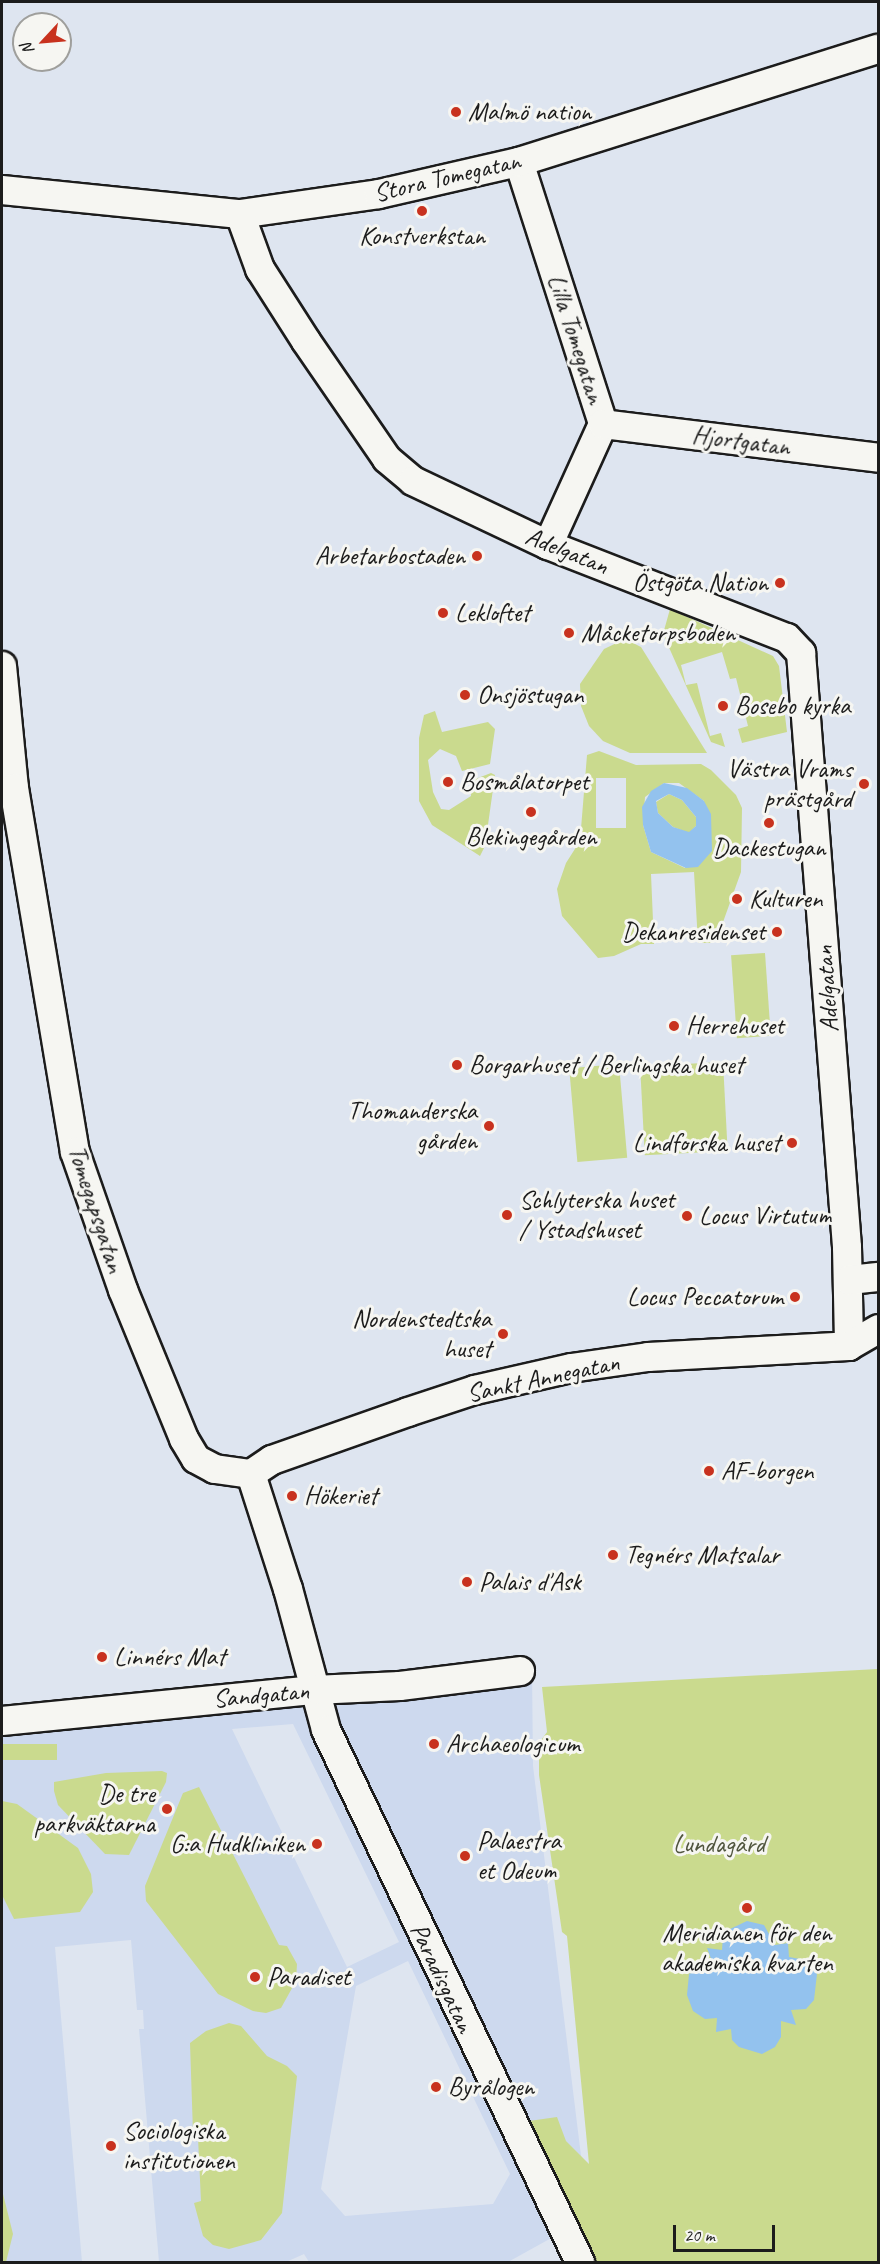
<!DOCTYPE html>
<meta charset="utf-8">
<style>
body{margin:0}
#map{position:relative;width:880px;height:2264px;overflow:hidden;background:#dee5f0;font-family:Caveat,sans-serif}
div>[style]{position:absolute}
.built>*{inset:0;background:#cdd9ee}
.green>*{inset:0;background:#cada8e;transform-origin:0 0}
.water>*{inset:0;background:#93c2ee}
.roads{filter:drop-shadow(2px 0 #1c1c1c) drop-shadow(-2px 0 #1c1c1c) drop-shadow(0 2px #1c1c1c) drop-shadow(0 -2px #1c1c1c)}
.minor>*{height:28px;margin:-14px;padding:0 14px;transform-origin:14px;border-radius:14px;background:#f6f6f2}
.dots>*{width:16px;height:16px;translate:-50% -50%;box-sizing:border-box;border:3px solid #f6f6f2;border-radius:50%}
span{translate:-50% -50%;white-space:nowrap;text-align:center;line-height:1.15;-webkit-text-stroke:6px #f6f6f2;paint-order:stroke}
.poi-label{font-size:26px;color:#1c1c1c}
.left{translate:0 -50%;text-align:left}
.right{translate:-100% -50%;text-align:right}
.street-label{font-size:26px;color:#1c1c1c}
.park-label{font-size:26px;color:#50553e}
.frame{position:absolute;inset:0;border:3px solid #1c1c1c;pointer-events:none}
.north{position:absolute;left:12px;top:12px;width:60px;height:60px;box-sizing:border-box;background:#f6f6f2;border:2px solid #9f9f9c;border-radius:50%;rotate:244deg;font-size:16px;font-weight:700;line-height:24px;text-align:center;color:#1c1c1c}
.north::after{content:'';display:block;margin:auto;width:21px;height:27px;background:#c8321e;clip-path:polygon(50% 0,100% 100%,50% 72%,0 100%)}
.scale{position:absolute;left:673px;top:2225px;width:102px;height:27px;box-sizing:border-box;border:3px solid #1c1c1c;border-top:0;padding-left:8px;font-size:18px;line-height:21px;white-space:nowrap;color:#1c1c1c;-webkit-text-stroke:4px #f6f6f2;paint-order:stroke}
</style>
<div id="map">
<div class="built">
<i style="clip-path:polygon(evenodd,532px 1670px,533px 1766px,583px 2172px,544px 2192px,564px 2231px,508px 2262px,309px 2262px,304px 2254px,286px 2262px,159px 2262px,139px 2029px,144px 2029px,143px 2010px,137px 2010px,131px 1940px,55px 1947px,82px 2262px,2px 2262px,2px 1721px,532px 1670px,293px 1724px,399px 1942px,347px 1967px,232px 1729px,293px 1724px,532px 1670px,408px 1961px,510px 2174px,493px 2204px,345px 2216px,321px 2189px,356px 1986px,408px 1961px)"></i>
</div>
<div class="green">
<i style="clip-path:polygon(670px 609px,773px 656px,779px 666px,787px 732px,742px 743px,738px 729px,748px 726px,736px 678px,730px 679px,722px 652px,681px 665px,686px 685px,697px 683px,710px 736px,721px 733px,725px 747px,711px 742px,663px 634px)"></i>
<i style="clip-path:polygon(625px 639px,641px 647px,707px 753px,630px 753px,603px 741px,589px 726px,581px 706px,580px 684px,604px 649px)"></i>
<i style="clip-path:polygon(435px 711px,442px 732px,488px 722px,495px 729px,490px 764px,462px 771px,456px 756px,440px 749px,428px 760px,433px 792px,441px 809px,449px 810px,471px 796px,470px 781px,491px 773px,495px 775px,485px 846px,480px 856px,432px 825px,419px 801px,419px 738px,424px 715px)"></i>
<i style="clip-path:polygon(evenodd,599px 751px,636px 765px,701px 764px,711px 770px,736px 795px,742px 808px,741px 872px,718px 936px,710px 943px,698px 943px,694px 872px,651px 874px,654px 944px,641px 944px,614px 956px,598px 958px,562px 916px,557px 889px,566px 863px,580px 841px,587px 755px,599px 751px,596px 778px,626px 778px,626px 828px,596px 828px,596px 778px,599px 751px,664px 783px,679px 783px,704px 801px,685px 868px,651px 852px,643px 825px,645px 797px,664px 783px)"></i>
<i style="clip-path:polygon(669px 794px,682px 800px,696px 817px,696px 826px,689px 833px,673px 827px,658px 813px,656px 802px)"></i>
<i style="left:765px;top:953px;width:83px;height:34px;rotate:86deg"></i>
<i style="left:723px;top:1062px;width:89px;height:83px;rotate:87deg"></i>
<i style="left:619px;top:1064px;width:94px;height:50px;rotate:85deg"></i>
<i style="clip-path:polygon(878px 1669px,878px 2262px,593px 2262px,557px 2201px,565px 2194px,529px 2121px,557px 2117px,566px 2141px,589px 2164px,567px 1936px,562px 1932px,539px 1775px,539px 1743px,547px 1732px,542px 1687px)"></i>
<i style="left:57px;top:1744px;width:16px;height:55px;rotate:90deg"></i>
<i style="clip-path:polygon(162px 1771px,167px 1773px,166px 1782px,129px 1855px,105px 1854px,58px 1805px,54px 1791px,54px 1782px,106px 1773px)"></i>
<i style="clip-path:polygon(199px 1787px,279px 1945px,287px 1946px,297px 1964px,296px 1981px,281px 2008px,266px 2013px,253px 2011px,218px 1994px,146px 1901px,145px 1886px,183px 1793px)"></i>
<i style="clip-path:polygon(2px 1801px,17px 1804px,78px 1848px,91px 1874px,93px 1892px,80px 1912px,14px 1919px,3px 1897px)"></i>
<i style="clip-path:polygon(229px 2023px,241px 2026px,267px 2056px,287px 2066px,297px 2076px,282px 2213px,261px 2240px,229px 2249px,213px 2245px,203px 2236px,194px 2203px,201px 2201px,198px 2138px,193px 2133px,190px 2043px,206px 2031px)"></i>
<i style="clip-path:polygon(2px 2190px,13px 2234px,6px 2262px,2px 2262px)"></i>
</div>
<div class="water">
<i style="clip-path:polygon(evenodd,664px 783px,687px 788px,704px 801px,711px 814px,712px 851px,698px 867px,686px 868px,651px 852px,643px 825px,642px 807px,651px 791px,664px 783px,669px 794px,682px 800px,696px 817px,696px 826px,689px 832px,673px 827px,658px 813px,656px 801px,669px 794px)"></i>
<i style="clip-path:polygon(747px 1921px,764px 1925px,775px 1945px,788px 1943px,789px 1957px,800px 1959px,817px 1974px,814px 2000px,806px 2009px,791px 2010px,796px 2025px,781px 2021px,781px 2037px,775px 2047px,762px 2054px,739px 2047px,732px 2040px,731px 2029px,716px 2032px,717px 2018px,705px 2019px,693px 2011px,687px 1995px,689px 1974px,713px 1964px,707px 1948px,722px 1950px,723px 1936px,730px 1929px)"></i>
</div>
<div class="roads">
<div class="minor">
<i style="left:519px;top:162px;width:275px;rotate:72.2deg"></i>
<i style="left:603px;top:424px;width:133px;rotate:114.4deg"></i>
<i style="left:2px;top:190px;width:239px;rotate:5.8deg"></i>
<i style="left:240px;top:214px;width:140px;rotate:-8.2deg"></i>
<i style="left:379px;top:194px;width:144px;rotate:-12.9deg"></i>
<i style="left:519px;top:162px;width:376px;rotate:-17.5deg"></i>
<i style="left:240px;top:214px;width:59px;rotate:70deg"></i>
<i style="left:260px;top:269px;width:85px;rotate:57.4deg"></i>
<i style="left:306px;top:341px;width:143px;rotate:55.5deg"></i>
<i style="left:387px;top:459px;width:34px;rotate:40deg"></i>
<i style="left:413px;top:481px;width:149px;rotate:25.4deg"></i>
<i style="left:548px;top:545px;width:256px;rotate:21.3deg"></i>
<i style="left:787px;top:638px;width:21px;rotate:47deg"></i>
<i style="left:801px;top:653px;width:596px;rotate:85.57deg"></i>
<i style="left:847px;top:1247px;width:99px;rotate:88.8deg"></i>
<i style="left:603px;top:424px;width:277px;rotate:7deg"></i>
<i style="left:2px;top:666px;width:123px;rotate:84.4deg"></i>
<i style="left:14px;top:788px;width:369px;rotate:80.5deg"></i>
<i style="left:75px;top:1152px;width:146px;rotate:70.8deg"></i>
<i style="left:123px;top:1290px;width:161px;rotate:67.7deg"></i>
<i style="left:184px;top:1439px;width:23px;rotate:59deg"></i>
<i style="left:196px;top:1459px;width:21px;rotate:28deg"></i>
<i style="left:215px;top:1469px;width:36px;rotate:8deg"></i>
<i style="left:849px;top:1280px;width:29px;rotate:-6deg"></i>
<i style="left:251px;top:1474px;width:121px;rotate:72.2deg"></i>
<i style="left:288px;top:1589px;width:146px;rotate:74.9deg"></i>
<i style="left:326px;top:1730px;width:590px;rotate:64.48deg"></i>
<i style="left:251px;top:1474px;width:25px;rotate:-34deg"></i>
<i style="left:272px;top:1460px;width:144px;rotate:-19.4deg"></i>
<i style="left:408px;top:1412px;width:71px;rotate:-18.2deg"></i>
<i style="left:475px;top:1390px;width:98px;rotate:-12.9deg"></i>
<i style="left:571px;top:1368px;width:78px;rotate:-8.1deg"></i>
<i style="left:648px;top:1357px;width:201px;rotate:-3.1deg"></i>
<i style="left:849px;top:1346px;width:34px;rotate:-30deg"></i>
<i style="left:2px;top:1721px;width:314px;rotate:-5.7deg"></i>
<i style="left:314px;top:1690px;width:86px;rotate:-2.7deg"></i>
<i style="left:400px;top:1686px;width:121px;rotate:-7.1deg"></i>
</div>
</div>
<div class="dots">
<i style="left:456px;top:112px;background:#c8321e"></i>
<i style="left:422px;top:211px;background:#c8321e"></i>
<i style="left:477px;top:556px;background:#c8321e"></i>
<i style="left:780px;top:583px;background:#c8321e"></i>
<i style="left:443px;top:613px;background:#c8321e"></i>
<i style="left:569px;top:633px;background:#c8321e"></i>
<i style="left:465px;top:695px;background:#c8321e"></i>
<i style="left:723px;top:706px;background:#c8321e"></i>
<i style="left:448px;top:782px;background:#c8321e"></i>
<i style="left:864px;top:784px;background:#c8321e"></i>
<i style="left:531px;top:812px;background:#c8321e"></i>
<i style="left:769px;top:823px;background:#c8321e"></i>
<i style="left:737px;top:899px;background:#c8321e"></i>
<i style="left:777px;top:932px;background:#c8321e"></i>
<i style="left:674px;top:1026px;background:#c8321e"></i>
<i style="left:457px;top:1065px;background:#c8321e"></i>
<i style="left:489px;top:1126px;background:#c8321e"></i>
<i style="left:792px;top:1143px;background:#c8321e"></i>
<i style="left:507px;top:1215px;background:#c8321e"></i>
<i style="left:687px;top:1216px;background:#c8321e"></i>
<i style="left:795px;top:1297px;background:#c8321e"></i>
<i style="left:503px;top:1334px;background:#c8321e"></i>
<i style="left:709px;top:1471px;background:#c8321e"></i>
<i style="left:292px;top:1496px;background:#c8321e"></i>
<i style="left:613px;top:1555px;background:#c8321e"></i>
<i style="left:467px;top:1582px;background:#c8321e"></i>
<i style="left:102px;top:1657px;background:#c8321e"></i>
<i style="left:434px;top:1744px;background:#c8321e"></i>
<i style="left:167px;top:1809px;background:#c8321e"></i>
<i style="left:317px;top:1844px;background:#c8321e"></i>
<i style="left:465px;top:1856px;background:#c8321e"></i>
<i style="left:747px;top:1908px;background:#c8321e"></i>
<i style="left:255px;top:1977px;background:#c8321e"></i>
<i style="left:436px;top:2087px;background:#c8321e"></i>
<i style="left:111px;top:2146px;background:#c8321e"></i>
</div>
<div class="poi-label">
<span class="left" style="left:468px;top:112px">Malmö nation</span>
<span style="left:422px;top:236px">Konstverkstan</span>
<span class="right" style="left:465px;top:556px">Arbetarbostaden</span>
<span class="right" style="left:768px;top:583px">Östgöta Nation</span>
<span class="left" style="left:455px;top:613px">Lekloftet</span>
<span class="left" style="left:581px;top:633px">Måcketorpsboden</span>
<span class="left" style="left:477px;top:695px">Onsjöstugan</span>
<span class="left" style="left:735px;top:706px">Bosebo kyrka</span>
<span class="right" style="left:852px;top:784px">Västra Vrams<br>prästgård</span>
<span class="left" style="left:460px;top:782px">Bosmålatorpet</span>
<span style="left:531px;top:837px">Blekingegården</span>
<span style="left:769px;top:848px">Dackestugan</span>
<span class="left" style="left:749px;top:899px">Kulturen</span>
<span class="right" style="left:765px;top:932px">Dekanresidenset</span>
<span class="left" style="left:686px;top:1026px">Herrehuset</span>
<span class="left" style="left:469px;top:1065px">Borgarhuset / Berlingska huset</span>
<span class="right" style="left:477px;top:1126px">Thomanderska<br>gården</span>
<span class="right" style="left:780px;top:1143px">Lindforska huset</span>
<span class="left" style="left:519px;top:1215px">Schlyterska huset<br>/ Ystadshuset</span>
<span class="left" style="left:699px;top:1216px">Locus Virtutum</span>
<span class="right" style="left:783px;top:1297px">Locus Peccatorum</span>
<span class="right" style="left:491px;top:1334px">Nordenstedtska<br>huset</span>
<span class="left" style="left:721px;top:1471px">AF-borgen</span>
<span class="left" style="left:304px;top:1496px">Hökeriet</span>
<span class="left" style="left:625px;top:1555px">Tegnérs Matsalar</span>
<span class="left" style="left:479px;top:1582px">Palais d'Ask</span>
<span class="left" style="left:114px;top:1657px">Linnérs Mat</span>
<span class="left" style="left:446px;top:1744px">Archaeologicum</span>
<span class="right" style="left:155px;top:1809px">De tre<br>parkväktarna</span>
<span class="left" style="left:477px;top:1856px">Palaestra<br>et Odeum</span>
<span class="right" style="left:305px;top:1844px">G:a Hudkliniken</span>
<span style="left:747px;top:1948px">Meridianen för den<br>akademiska kvarten</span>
<span class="left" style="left:267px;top:1977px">Paradiset</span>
<span class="left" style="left:448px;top:2087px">Byrålogen</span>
<span class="left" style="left:123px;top:2146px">Sociologiska<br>institutionen</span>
</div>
<div class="street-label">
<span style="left:447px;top:177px;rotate:-13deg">Stora Tomegatan</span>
<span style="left:576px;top:339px;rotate:72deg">Lilla Tomegatan</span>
<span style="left:741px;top:441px;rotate:7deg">Hjortgatan</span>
<span style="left:567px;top:551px;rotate:22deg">Adelgatan</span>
<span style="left:827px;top:989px;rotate:-94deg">Adelgatan</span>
<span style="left:96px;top:1209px;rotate:72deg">Tomegapsgatan</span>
<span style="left:543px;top:1378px;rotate:-12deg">Sankt Annegatan</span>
<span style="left:261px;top:1695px;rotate:-5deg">Sandgatan</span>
<span style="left:442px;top:1978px;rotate:65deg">Paradisgatan</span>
</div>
<div class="park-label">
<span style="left:719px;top:1844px">Lundagård</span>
</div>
<div class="frame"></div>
<div class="north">N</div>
<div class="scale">20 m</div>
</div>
